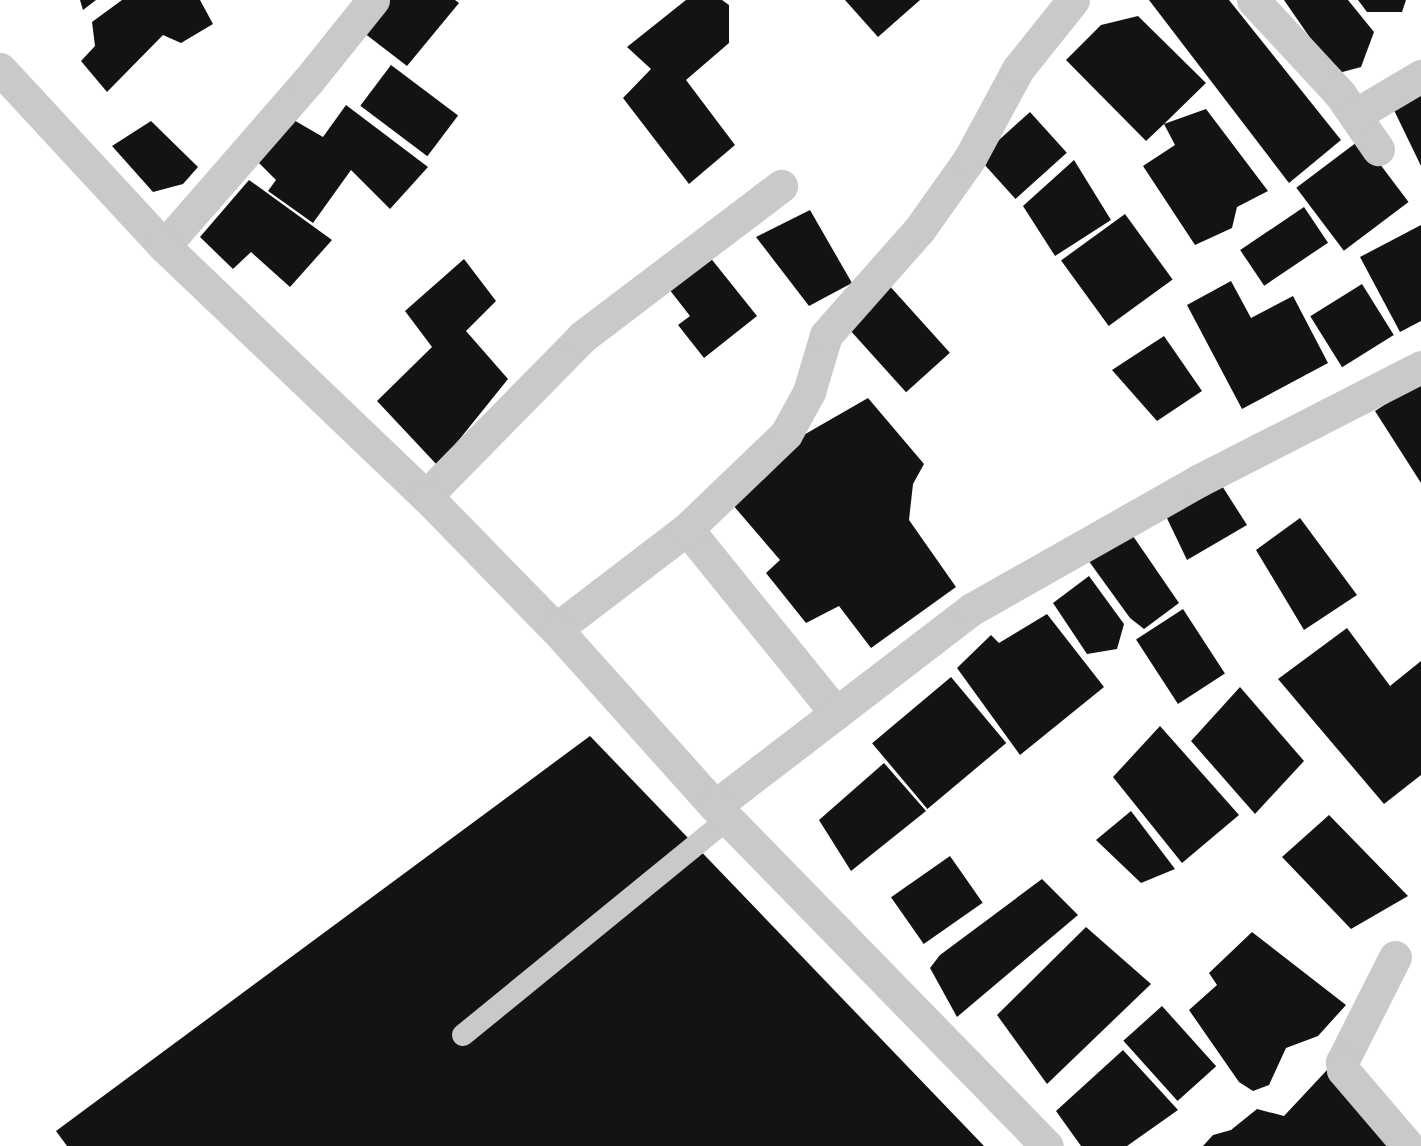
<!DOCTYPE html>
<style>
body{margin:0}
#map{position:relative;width:1421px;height:1146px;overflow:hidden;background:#fff;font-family:"Varela Round",sans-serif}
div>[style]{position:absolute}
.building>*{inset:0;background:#131313;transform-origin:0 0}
.service>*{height:22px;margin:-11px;padding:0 11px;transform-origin:11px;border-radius:11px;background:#c9c9c9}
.minor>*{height:33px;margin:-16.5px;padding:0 16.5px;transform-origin:16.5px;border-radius:16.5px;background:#c9c9c9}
.tertiary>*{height:33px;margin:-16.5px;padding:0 16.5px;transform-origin:16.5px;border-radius:16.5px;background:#c9c9c9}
span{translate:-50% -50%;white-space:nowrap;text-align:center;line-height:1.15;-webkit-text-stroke:6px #fff;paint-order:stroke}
</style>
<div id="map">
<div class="building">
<i style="clip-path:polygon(80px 0,96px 0,83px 10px)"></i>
<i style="clip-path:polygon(122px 0,200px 0,213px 24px,181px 43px,163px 35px,107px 92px,81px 61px,95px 46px,92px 22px)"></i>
<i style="clip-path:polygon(377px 0,455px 0,459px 3px,407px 66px,355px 26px)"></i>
<i style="clip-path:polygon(686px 0,722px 0,729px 5px,729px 43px,686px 80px,735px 145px,689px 184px,623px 98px,651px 69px,627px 47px)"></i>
<i style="clip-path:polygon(845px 0,920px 0,878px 37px)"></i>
<i style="clip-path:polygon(1149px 0,1229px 0,1341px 140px,1289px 183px)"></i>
<i style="clip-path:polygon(1284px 0,1348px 0,1374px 32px,1361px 67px,1335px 74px)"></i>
<i style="clip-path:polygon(1358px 0,1406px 0,1402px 12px,1367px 12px)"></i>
<i style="clip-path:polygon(1138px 16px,1206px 83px,1164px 124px,1206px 109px,1268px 191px,1237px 207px,1232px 228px,1195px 245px,1143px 166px,1175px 145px,1164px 124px,1146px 141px,1066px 60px,1101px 25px)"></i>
<i style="left:391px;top:65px;width:84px;height:51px;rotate:37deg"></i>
<i style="clip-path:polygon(1421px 90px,1421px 166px,1391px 104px)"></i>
<i style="clip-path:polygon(346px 105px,428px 167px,390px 209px,351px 170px,313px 223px,268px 191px,276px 180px,257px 161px,292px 119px,323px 137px)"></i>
<i style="left:1030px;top:112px;width:55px;height:69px;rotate:48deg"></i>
<i style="clip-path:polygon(151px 121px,198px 167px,183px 184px,153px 192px,112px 146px)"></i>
<i style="left:1361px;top:139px;width:79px;height:81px;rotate:53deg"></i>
<i style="clip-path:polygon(1074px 160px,1111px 220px,1055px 256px,1023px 206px)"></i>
<i style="clip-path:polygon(249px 180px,332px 240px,290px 287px,251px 252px,233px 269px,200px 237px)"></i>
<i style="left:1304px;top:207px;width:43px;height:77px;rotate:56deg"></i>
<i style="clip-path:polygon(810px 210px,852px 283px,809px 306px,756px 237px)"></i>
<i style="left:1125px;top:214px;width:81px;height:79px;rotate:54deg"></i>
<i style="clip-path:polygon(1421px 225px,1421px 321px,1400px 332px,1360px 257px)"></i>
<i style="clip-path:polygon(709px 256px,757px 316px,704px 358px,678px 325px,690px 316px,669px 289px)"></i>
<i style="clip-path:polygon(464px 259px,496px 301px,466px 331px,508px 379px,438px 466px,377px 401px,432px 347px,405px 311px)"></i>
<i style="clip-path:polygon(1231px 281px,1251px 318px,1293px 296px,1328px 363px,1242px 409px,1187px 305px)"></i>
<i style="left:887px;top:283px;width:94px;height:59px;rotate:48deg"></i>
<i style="left:1362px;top:284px;width:60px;height:61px;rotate:58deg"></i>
<i style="clip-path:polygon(1164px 336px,1202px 391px,1157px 421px,1112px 370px)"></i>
<i style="clip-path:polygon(1421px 381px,1421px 483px,1375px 411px)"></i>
<i style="clip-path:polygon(868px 398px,924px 464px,913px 484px,909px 520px,956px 587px,871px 648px,839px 606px,806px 623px,766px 573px,780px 560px,732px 504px,788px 444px)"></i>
<i style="clip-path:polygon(1217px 478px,1247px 525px,1187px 560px,1164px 512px)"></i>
<i style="clip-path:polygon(1300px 518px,1357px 595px,1304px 630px,1256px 550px)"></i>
<i style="clip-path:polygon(1133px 536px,1179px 603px,1144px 629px,1130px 618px,1088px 560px)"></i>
<i style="clip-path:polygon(1089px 576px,1124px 624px,1117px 649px,1087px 654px,1053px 603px)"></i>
<i style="left:1183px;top:609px;width:77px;height:56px;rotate:57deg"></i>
<i style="clip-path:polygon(1047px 614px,1104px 687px,1020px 755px,957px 668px,991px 635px,999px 643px)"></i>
<i style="clip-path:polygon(1347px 628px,1390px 686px,1421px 661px,1421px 775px,1384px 804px,1278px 679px)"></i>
<i style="left:951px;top:677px;width:86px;height:103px;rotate:50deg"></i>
<i style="clip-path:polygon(1240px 687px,1304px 761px,1255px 814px,1191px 741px)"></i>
<i style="clip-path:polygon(1160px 726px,1239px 815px,1182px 863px,1113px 777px)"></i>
<i style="clip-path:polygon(590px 736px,984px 1146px,67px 1146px,56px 1131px)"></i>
<i style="clip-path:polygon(884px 763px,926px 811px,851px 871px,819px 820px)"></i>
<i style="clip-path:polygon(1131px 811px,1175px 869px,1141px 883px,1096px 840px)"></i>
<i style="clip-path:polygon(1329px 815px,1408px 896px,1351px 929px,1282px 857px)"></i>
<i style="left:950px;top:856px;width:57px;height:72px;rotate:55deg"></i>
<i style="clip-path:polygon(1042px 879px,1078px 915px,957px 1017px,930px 968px,940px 955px)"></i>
<i style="clip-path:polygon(1086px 927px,1151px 984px,1047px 1084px,997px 1015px)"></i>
<i style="clip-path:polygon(1252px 932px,1346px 1005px,1318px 1036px,1286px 1048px,1269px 1085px,1253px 1091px,1239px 1082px,1189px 1010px,1217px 985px,1209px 973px)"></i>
<i style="left:1162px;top:1006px;width:81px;height:52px;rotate:48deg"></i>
<i style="clip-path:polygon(1123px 1050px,1178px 1110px,1127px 1146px,1081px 1146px,1056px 1111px)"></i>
<i style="clip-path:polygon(1327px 1070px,1396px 1146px,1203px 1146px,1213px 1135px,1231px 1130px,1257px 1109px,1284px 1116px)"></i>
</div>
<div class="service">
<i style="left:463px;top:1035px;width:342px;rotate:-39.2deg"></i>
</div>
<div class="minor">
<i style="left:1253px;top:0;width:128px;rotate:47.2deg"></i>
<i style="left:1340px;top:94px;width:67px;rotate:55.4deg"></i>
<i style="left:1355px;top:115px;width:77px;rotate:-30.6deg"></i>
<i style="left:164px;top:246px;width:219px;rotate:-48.9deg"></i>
<i style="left:308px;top:81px;width:104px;rotate:-51.3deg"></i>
<i style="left:426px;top:496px;width:223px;rotate:-45.5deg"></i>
<i style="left:582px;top:337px;width:250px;rotate:-37.2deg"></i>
<i style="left:687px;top:529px;width:237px;rotate:51deg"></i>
<i style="left:556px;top:629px;width:165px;rotate:-37.4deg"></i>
<i style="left:687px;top:529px;width:137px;rotate:-43.8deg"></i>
<i style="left:786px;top:434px;width:48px;rotate:-61.3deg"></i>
<i style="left:809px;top:392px;width:59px;rotate:-73.4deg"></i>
<i style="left:826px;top:335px;width:140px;rotate:-48.5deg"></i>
<i style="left:919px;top:230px;width:88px;rotate:-54.7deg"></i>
<i style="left:970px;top:158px;width:101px;rotate:-61.7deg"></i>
<i style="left:1018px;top:69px;width:88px;rotate:-51.4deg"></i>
<i style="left:715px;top:806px;width:324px;rotate:-37.5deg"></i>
<i style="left:972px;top:609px;width:260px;rotate:-29.5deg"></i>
<i style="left:1198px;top:481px;width:250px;rotate:-27.1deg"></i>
<i style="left:1395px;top:957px;width:118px;rotate:116.8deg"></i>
<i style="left:1342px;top:1062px;width:8px;rotate:83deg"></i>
<i style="left:1343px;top:1070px;width:100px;rotate:49.5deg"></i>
</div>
<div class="tertiary">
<i style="left:0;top:69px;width:241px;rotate:47.2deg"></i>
<i style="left:164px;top:246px;width:362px;rotate:43.7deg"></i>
<i style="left:426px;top:496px;width:186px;rotate:45.7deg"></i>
<i style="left:556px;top:629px;width:238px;rotate:48.1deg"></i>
<i style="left:715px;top:806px;width:475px;rotate:45.7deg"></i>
</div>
</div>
